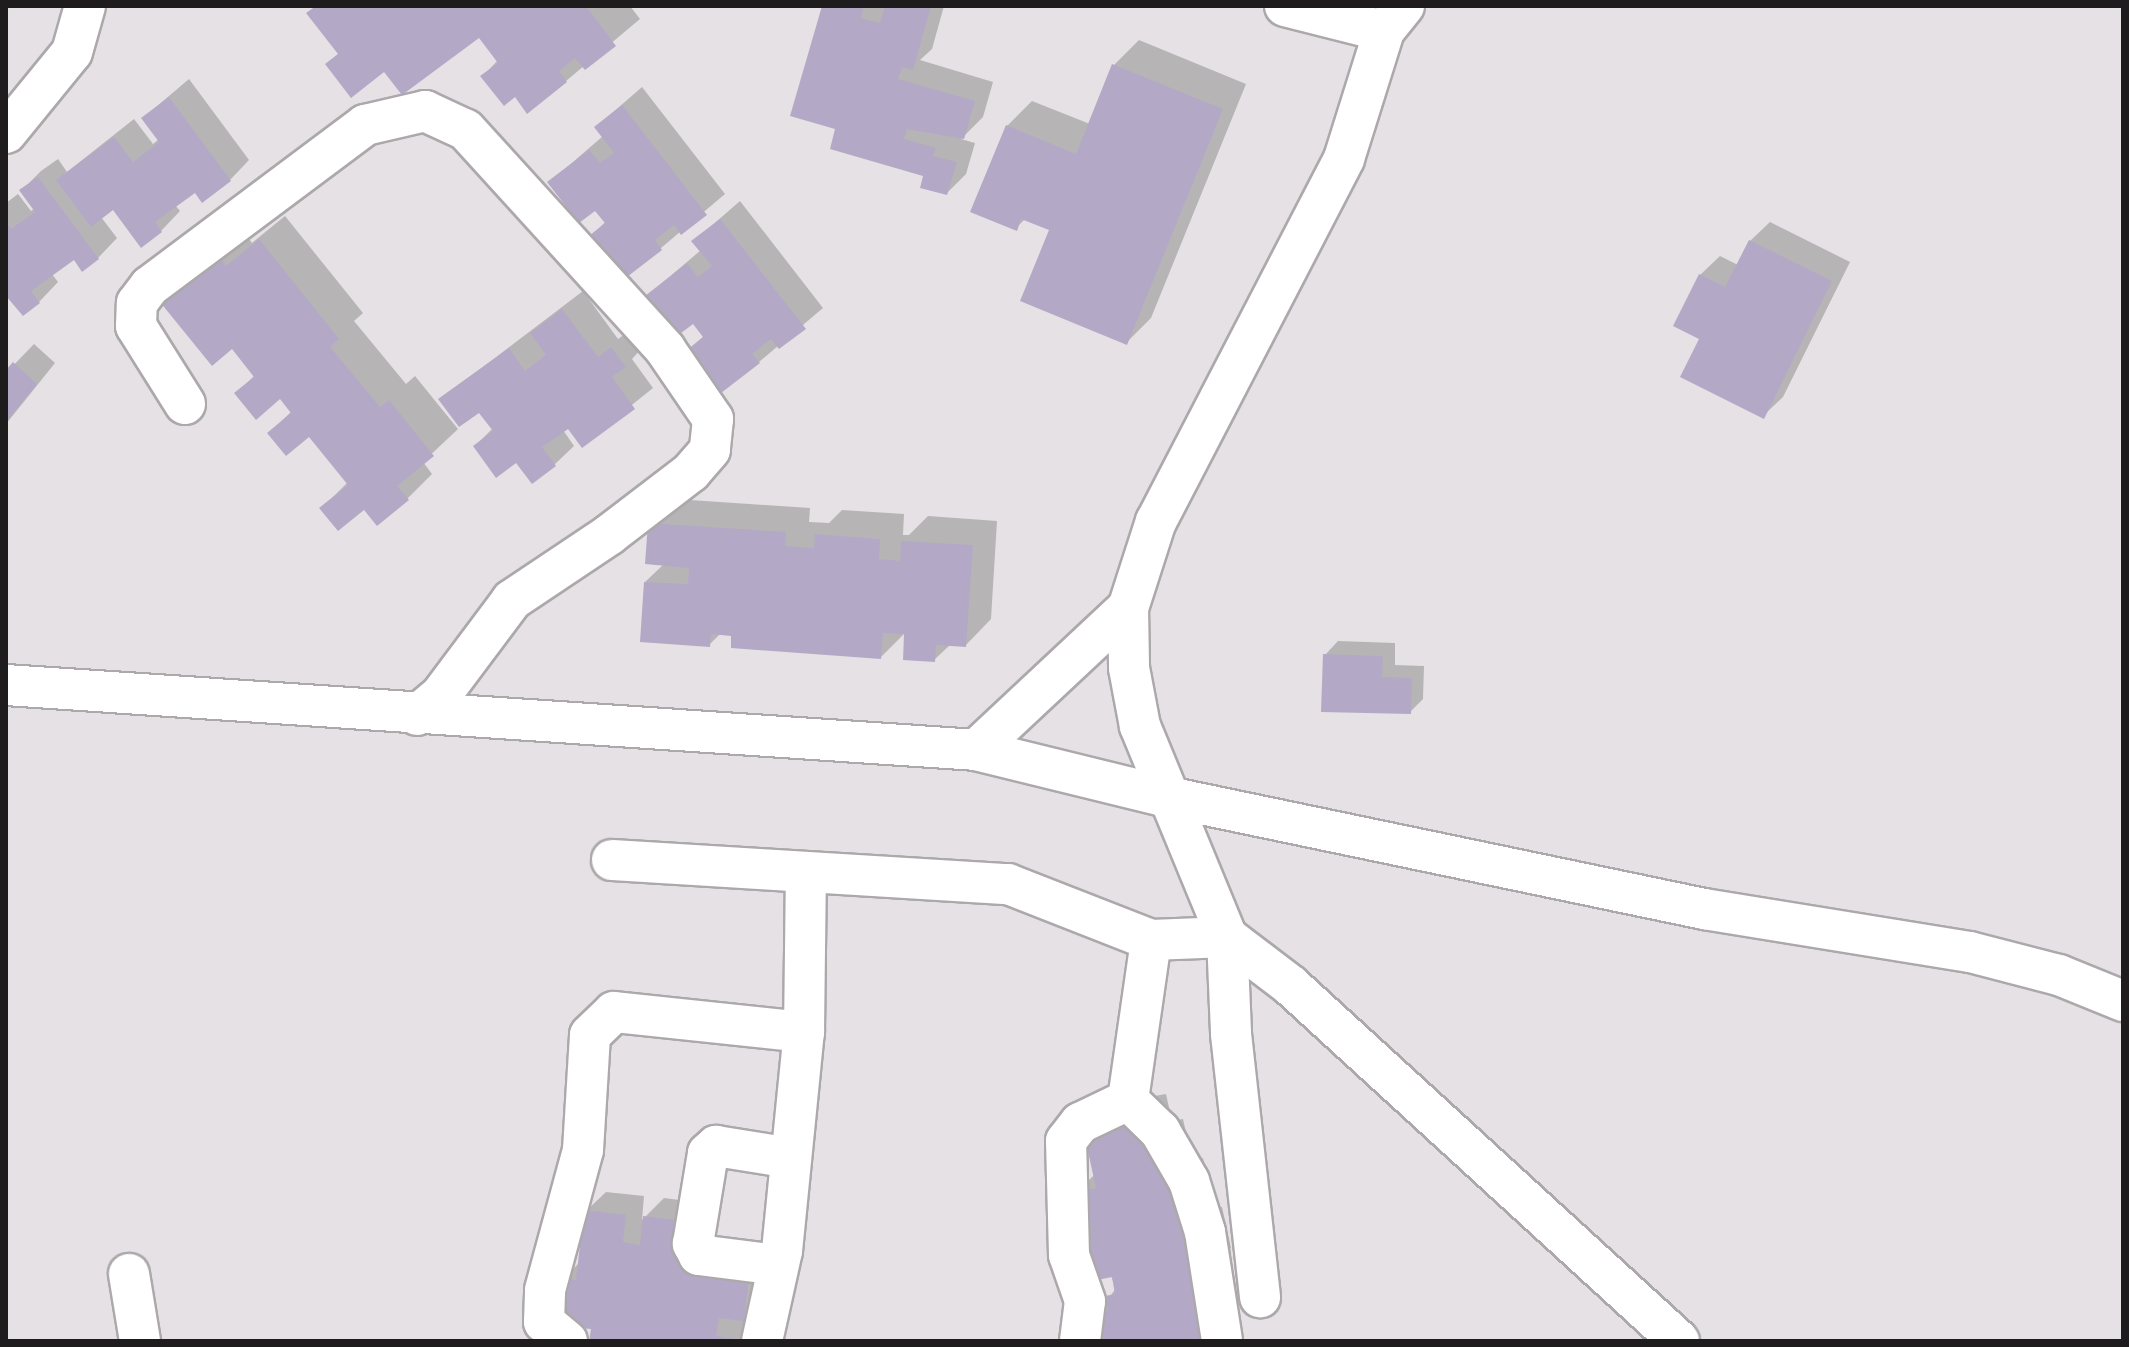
<!DOCTYPE html>
<style>
body{margin:0}
#map{position:relative;width:2129px;height:1347px;overflow:hidden;background:#e5e1e4;font-family:"Exo 2",sans-serif}
div>[style]{position:absolute}
.shadow>*{inset:0;background:#0003}
.building>*{inset:0;background:#b3a9c6}
.roads{filter:drop-shadow(2px 0 #aca8ab) drop-shadow(-2px 0 #aca8ab) drop-shadow(0 2px #aca8ab) drop-shadow(0 -2px #aca8ab)}
.minor>*{height:40px;margin:-20px;padding:0 20px;transform-origin:20px;border-radius:20px;background:#fff}
span{translate:-50% -50%;white-space:nowrap;text-align:center;line-height:1.15;-webkit-text-stroke:8px #e5e1e4;paint-order:stroke}
.frame{position:absolute;inset:0;border:8px solid #1e1c1d;pointer-events:none}
</style>
<div id="map">
<div class="shadow">
<i style="clip-path:polygon(316px 6px,630px 6px,640px 19px,566px 81px,515px 95px,483px 76px,498px 60px,479px 35px,385px 70px,328px 64px,339px 53px)"></i>
<i style="clip-path:polygon(824px 6px,944px 6px,932px 49px,920px 60px,993px 82px,983px 117px,961px 139px,975px 143px,966px 174px,947px 193px,925px 175px,837px 128px)"></i>
<i style="clip-path:polygon(1139px 40px,1246px 84px,1151px 318px,1126px 343px,1052px 229px,1026px 218px,1016px 228px,1007px 126px,1032px 101px,1090px 124px,1114px 65px)"></i>
<i style="clip-path:polygon(189px 79px,249px 160px,230px 180px,195px 190px,175px 205px,180px 211px,161px 231px,114px 207px,101px 217px,117px 238px,98px 258px,74px 258px,52px 274px,58px 282px,39px 302px,6px 294px,6px 203px,18px 194px,31px 211px,35px 208px,22px 190px,41px 171px,58px 159px,67px 172px,134px 119px,153px 144px,159px 139px,143px 118px)"></i>
<i style="clip-path:polygon(642px 87px,725px 194px,661px 248px,592px 236px,606px 221px,595px 208px,550px 182px,603px 136px,596px 127px)"></i>
<i style="clip-path:polygon(740px 201px,823px 308px,759px 362px,690px 350px,704px 336px,694px 321px,647px 296px,701px 250px,694px 241px)"></i>
<i style="clip-path:polygon(285px 216px,363px 313px,354px 321px,406px 384px,415px 376px,458px 429px,423px 462px,432px 474px,407px 499px,322px 508px,348px 482px,309px 435px,269px 433px,292px 411px,280px 397px,237px 393px,255px 375px,232px 346px,162px 302px,244px 232px,252px 243px)"></i>
<i style="clip-path:polygon(1770px 222px,1850px 262px,1783px 397px,1763px 416px,1702px 338px,1700px 275px,1720px 256px,1738px 265px,1750px 241px)"></i>
<i style="clip-path:polygon(583px 291px,618px 339px,631px 330px,644px 346px,632px 359px,653px 388px,582px 445px,569px 426px,563px 430px,574px 446px,554px 465px,517px 461px,475px 446px,493px 428px,479px 410px,441px 399px)"></i>
<i style="clip-path:polygon(34px 344px,55px 363px,6px 424px,6px 373px)"></i>
<i style="clip-path:polygon(675px 499px,810px 508px,809px 522px,829px 523px,842px 510px,904px 514px,903px 535px,909px 535px,928px 516px,997px 521px,991px 619px,966px 645px,951px 644px,934px 660px,907px 631px,881px 657px,734px 634px,721px 633px,709px 645px,645px 582px,664px 564px,650px 524px)"></i>
<i style="clip-path:polygon(1338px 641px,1395px 643px,1395px 665px,1424px 666px,1423px 699px,1410px 712px,1325px 655px)"></i>
<i style="clip-path:polygon(1166px 1094px,1172px 1121px,1183px 1119px,1192px 1160px,1203px 1158px,1214px 1209px,1222px 1207px,1231px 1248px,1102px 1341px,1097px 1315px,1116px 1288px,1076px 1193px,1095px 1174px,1088px 1139px,1138px 1099px)"></i>
<i style="clip-path:polygon(606px 1192px,644px 1196px,642px 1220px,664px 1198px,703px 1203px,698px 1249px,767px 1258px,762px 1300px,744px 1318px,760px 1320px,758px 1341px,602px 1341px,563px 1279px,580px 1262px,586px 1211px)"></i>
</div>
<div class="building">
<i style="clip-path:polygon(316px 6px,586px 6px,616px 46px,585px 70px,575px 58px,559px 71px,567px 82px,527px 114px,515px 97px,504px 106px,480px 76px,498px 63px,479px 38px,402px 95px,384px 72px,351px 98px,325px 64px,338px 54px,306px 13px)"></i>
<i style="clip-path:polygon(822px 6px,864px 6px,861px 18px,880px 23px,885px 6px,931px 6px,913px 70px,902px 67px,898px 79px,975px 101px,964px 139px,907px 129px,904px 139px,936px 148px,933px 156px,957px 162px,947px 195px,920px 188px,923px 176px,830px 149px,835px 129px,790px 116px)"></i>
<i style="clip-path:polygon(1112px 64px,1223px 109px,1127px 345px,1020px 301px,1049px 230px,1021px 219px,1017px 231px,970px 212px,1006px 125px,1076px 154px)"></i>
<i style="clip-path:polygon(169px 97px,231px 181px,202px 203px,195px 193px,155px 222px,162px 232px,141px 248px,113px 210px,91px 227px,56px 180px,114px 137px,133px 162px,159px 142px,141px 118px)"></i>
<i style="clip-path:polygon(622px 105px,707px 215px,681px 235px,674px 225px,655px 240px,662px 250px,623px 280px,589px 236px,605px 223px,595px 211px,579px 223px,547px 182px,589px 150px,600px 163px,614px 153px,594px 127px)"></i>
<i style="clip-path:polygon(38px 177px,99px 259px,82px 272px,74px 260px,31px 291px,40px 303px,23px 316px,6px 296px,6px 222px,11px 229px,35px 212px,19px 190px)"></i>
<i style="clip-path:polygon(720px 219px,806px 329px,779px 349px,771px 339px,752px 354px,760px 363px,721px 393px,687px 350px,703px 337px,693px 324px,677px 336px,645px 296px,687px 263px,698px 277px,712px 266px,691px 241px)"></i>
<i style="clip-path:polygon(259px 239px,339px 339px,330px 347px,380px 407px,389px 400px,434px 456px,397px 486px,409px 500px,377px 526px,364px 510px,338px 531px,319px 508px,348px 485px,309px 437px,286px 456px,267px 433px,291px 413px,280px 399px,256px 420px,234px 393px,254px 377px,232px 349px,212px 366px,160px 302px,218px 255px,226px 266px)"></i>
<i style="clip-path:polygon(1749px 240px,1832px 281px,1764px 419px,1680px 377px,1699px 339px,1673px 326px,1699px 274px,1725px 287px)"></i>
<i style="clip-path:polygon(562px 309px,598px 357px,611px 347px,626px 367px,612px 377px,635px 409px,582px 448px,568px 429px,542px 447px,556px 466px,532px 484px,516px 463px,496px 478px,473px 446px,493px 431px,479px 413px,459px 427px,438px 399px,509px 348px,525px 371px,546px 355px,530px 333px)"></i>
<i style="clip-path:polygon(13px 362px,37px 384px,6px 422px,6px 370px)"></i>
<i style="clip-path:polygon(648px 523px,786px 532px,785px 546px,814px 548px,815px 534px,880px 539px,879px 559px,900px 561px,901px 541px,973px 545px,966px 647px,936px 645px,935px 662px,903px 660px,904px 634px,883px 633px,881px 659px,731px 648px,731px 636px,711px 634px,710px 647px,640px 642px,644px 582px,688px 584px,689px 568px,645px 564px)"></i>
<i style="clip-path:polygon(1323px 654px,1383px 656px,1382px 677px,1412px 678px,1411px 714px,1321px 712px)"></i>
<i style="clip-path:polygon(1141px 1118px,1158px 1143px,1167px 1184px,1178px 1182px,1207px 1275px,1192px 1278px,1204px 1341px,1100px 1341px,1094px 1314px,1108px 1311px,1105px 1296px,1115px 1294px,1112px 1277px,1087px 1282px,1074px 1192px,1096px 1188px,1085px 1138px,1113px 1133px,1111px 1124px)"></i>
<i style="clip-path:polygon(584px 1210px,626px 1215px,623px 1242px,640px 1245px,643px 1216px,685px 1221px,680px 1268px,749px 1277px,744px 1321px,719px 1318px,716px 1336px,747px 1341px,589px 1341px,591px 1329px,556px 1326px,561px 1278px,576px 1280px)"></i>
</div>
<div class="roads">
<div class="minor">
<i style="left:1285px;top:6px;width:102px;rotate:14.2deg"></i>
<i style="left:1404px;top:6px;width:32px;rotate:129deg"></i>
<i style="left:1384px;top:31px;width:134px;rotate:107.4deg"></i>
<i style="left:1344px;top:159px;width:408px;rotate:117.4deg"></i>
<i style="left:1156px;top:521px;width:91px;rotate:107.8deg"></i>
<i style="left:1128px;top:608px;width:60px;rotate:89deg"></i>
<i style="left:1129px;top:668px;width:59px;rotate:79.3deg"></i>
<i style="left:1140px;top:726px;width:228px;rotate:67.6deg"></i>
<i style="left:1227px;top:937px;width:79px;rotate:37.3deg"></i>
<i style="left:1290px;top:985px;width:527px;rotate:42.46deg"></i>
<i style="left:6px;top:133px;width:104px;rotate:-50.8deg"></i>
<i style="left:72px;top:52px;width:48px;rotate:-74.2deg"></i>
<i style="left:185px;top:404px;width:92px;rotate:-122.1deg"></i>
<i style="left:136px;top:326px;width:23px;rotate:-88deg"></i>
<i style="left:137px;top:303px;width:21px;rotate:-53deg"></i>
<i style="left:150px;top:286px;width:269px;rotate:-36.8deg"></i>
<i style="left:365px;top:125px;width:62px;rotate:-13.1deg"></i>
<i style="left:425px;top:111px;width:45px;rotate:24.9deg"></i>
<i style="left:466px;top:130px;width:296px;rotate:47.7deg"></i>
<i style="left:665px;top:349px;width:85px;rotate:55.6deg"></i>
<i style="left:713px;top:419px;width:31px;rotate:96deg"></i>
<i style="left:710px;top:450px;width:29px;rotate:131deg"></i>
<i style="left:691px;top:472px;width:103px;rotate:142.5deg"></i>
<i style="left:609px;top:535px;width:117px;rotate:146.2deg"></i>
<i style="left:512px;top:600px;width:119px;rotate:126.8deg"></i>
<i style="left:441px;top:695px;width:31px;rotate:140deg"></i>
<i style="left:6px;top:685px;width:972px;rotate:3.83deg"></i>
<i style="left:976px;top:750px;width:198px;rotate:13.8deg"></i>
<i style="left:1168px;top:797px;width:548px;rotate:11.8deg"></i>
<i style="left:1704px;top:909px;width:269px;rotate:9.2deg"></i>
<i style="left:1970px;top:952px;width:92px;rotate:14.5deg"></i>
<i style="left:2059px;top:975px;width:69px;rotate:22.1deg"></i>
<i style="left:976px;top:750px;width:208px;rotate:-43.1deg"></i>
<i style="left:612px;top:860px;width:397px;rotate:3.5deg"></i>
<i style="left:1008px;top:884px;width:154px;rotate:21.4deg"></i>
<i style="left:1151px;top:940px;width:76px;rotate:-2.3deg"></i>
<i style="left:1227px;top:937px;width:97px;rotate:87.6deg"></i>
<i style="left:1231px;top:1034px;width:265px;rotate:83.7deg"></i>
<i style="left:1128px;top:1100px;width:45px;rotate:44.1deg"></i>
<i style="left:1160px;top:1131px;width:58px;rotate:59.9deg"></i>
<i style="left:1189px;top:1181px;width:53px;rotate:72.6deg"></i>
<i style="left:1205px;top:1232px;width:110px;rotate:81.1deg"></i>
<i style="left:1128px;top:1100px;width:162px;rotate:-81.8deg"></i>
<i style="left:778px;top:1265px;width:80px;rotate:-172.8deg"></i>
<i style="left:699px;top:1255px;width:13px;rotate:-119deg"></i>
<i style="left:693px;top:1244px;width:92px;rotate:-80.6deg"></i>
<i style="left:708px;top:1153px;width:11px;rotate:-41deg"></i>
<i style="left:716px;top:1146px;width:76px;rotate:9.1deg"></i>
<i style="left:129px;top:1274px;width:68px;rotate:80.7deg"></i>
<i style="left:567px;top:1341px;width:30px;rotate:-140deg"></i>
<i style="left:544px;top:1322px;width:32px;rotate:-88deg"></i>
<i style="left:545px;top:1290px;width:145px;rotate:-74.8deg"></i>
<i style="left:583px;top:1150px;width:115px;rotate:-86.5deg"></i>
<i style="left:590px;top:1035px;width:33px;rotate:-44deg"></i>
<i style="left:614px;top:1012px;width:191px;rotate:6deg"></i>
<i style="left:762px;top:1341px;width:92px;rotate:-77.5deg"></i>
<i style="left:782px;top:1251px;width:220px;rotate:-84.3deg"></i>
<i style="left:804px;top:1032px;width:159px;rotate:-89.3deg"></i>
<i style="left:1080px;top:1341px;width:40px;rotate:-82.9deg"></i>
<i style="left:1085px;top:1301px;width:49px;rotate:-109.2deg"></i>
<i style="left:1069px;top:1255px;width:114px;rotate:-91.5deg"></i>
<i style="left:1066px;top:1141px;width:23px;rotate:-52deg"></i>
<i style="left:1080px;top:1123px;width:53px;rotate:-25.6deg"></i>
</div>
</div>
<div class="frame"></div>
</div>
